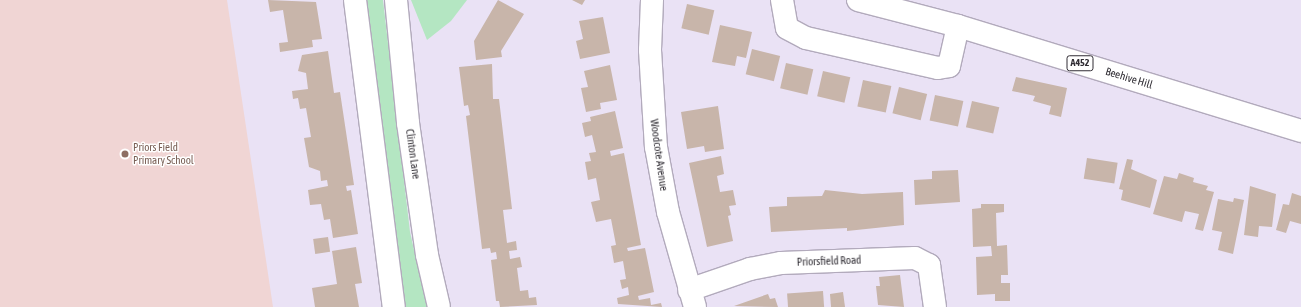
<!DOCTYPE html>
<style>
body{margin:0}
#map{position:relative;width:1301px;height:307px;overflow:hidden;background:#eae2f5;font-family:"Asap Condensed",sans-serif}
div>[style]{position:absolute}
.education>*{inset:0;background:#f0d5d4}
.green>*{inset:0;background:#b4e6c2}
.building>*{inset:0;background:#c8b5aa;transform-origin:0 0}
.roads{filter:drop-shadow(1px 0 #b2aabc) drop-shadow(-1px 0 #b2aabc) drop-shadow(0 1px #b2aabc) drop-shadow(0 -1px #b2aabc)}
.minor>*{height:22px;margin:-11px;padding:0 11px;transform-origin:11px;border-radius:11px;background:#fff}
.major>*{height:22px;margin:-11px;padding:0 11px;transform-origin:11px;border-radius:11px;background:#fff}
.dots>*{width:11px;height:11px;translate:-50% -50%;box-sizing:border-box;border:2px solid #fff;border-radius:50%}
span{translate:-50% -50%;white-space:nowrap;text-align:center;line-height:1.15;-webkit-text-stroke:3px #fff;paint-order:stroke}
.shield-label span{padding:1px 3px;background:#fff;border:1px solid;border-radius:3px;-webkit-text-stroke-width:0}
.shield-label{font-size:10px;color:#302d34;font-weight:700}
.street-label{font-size:11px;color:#302d34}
.education-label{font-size:11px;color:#785e54}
.left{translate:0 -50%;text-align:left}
</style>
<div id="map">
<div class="education">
<i style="clip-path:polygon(0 0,227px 0,273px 307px,0 307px)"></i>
</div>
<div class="green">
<i style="clip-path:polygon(361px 0,383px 0,410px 232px,427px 307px,403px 307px)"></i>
<i style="clip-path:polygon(411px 0,467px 0,451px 21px,427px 40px)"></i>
</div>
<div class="building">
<i style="clip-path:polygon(268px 0,316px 2px,322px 39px,312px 40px,313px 47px,280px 52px,279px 43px,288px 42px,283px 10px,270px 12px)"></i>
<i style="clip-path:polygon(498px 0,524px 14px,501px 51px,502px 57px,476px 60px,474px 41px)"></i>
<i style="clip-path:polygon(572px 0,585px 0,582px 5px)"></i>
<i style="left:687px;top:4px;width:28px;height:25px;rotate:13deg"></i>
<i style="clip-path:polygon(603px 17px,610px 53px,580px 59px,576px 41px,583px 39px,579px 21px)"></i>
<i style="clip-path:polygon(720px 25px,752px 32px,746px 58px,737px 56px,735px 66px,712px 62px)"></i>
<i style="left:752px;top:49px;width:29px;height:26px;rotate:14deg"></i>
<i style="clip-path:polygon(328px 51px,334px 93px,340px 92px,354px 185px,346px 186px,347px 191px,351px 190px,358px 234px,333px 238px,330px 219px,324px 220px,321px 204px,310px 205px,308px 190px,328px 186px,327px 180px,321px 181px,320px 171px,309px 167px,304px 138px,311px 137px,306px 108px,300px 109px,298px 98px,293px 99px,292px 91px,308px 89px,306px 73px,298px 71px,302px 55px)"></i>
<i style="left:786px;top:63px;width:28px;height:26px;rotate:13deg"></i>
<i style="clip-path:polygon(492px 64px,493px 99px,499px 99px,512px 209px,503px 210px,507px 243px,516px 241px,517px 250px,509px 251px,510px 259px,520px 257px,522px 267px,517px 268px,520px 291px,528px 290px,529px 298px,536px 297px,537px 305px,500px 307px,499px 301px,496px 301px,491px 260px,497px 259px,496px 252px,491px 253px,490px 248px,482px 249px,466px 116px,470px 115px,468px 105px,464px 106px,459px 67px)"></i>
<i style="clip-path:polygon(610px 65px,617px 100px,600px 103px,601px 109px,586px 112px,581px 88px,588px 87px,584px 71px)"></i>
<i style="left:823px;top:71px;width:28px;height:26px;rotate:13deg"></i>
<i style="clip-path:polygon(1016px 77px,1067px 88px,1061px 117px,1049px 114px,1051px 106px,1033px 101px,1035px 96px,1012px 91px)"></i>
<i style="left:863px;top:80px;width:29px;height:27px;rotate:12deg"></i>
<i style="left:899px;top:87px;width:29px;height:27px;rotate:14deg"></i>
<i style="left:935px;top:95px;width:29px;height:26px;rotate:12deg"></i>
<i style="left:972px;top:101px;width:28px;height:27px;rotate:13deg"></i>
<i style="clip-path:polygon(718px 106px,724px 149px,705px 152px,704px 146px,687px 149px,681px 112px)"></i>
<i style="clip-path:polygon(615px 111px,623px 148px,610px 151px,611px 156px,624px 153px,641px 245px,627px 248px,628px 251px,645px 248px,654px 292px,638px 296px,639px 300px,650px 298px,651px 305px,661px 303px,662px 307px,618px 304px,617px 298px,629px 295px,628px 287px,622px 289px,620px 280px,626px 279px,623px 261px,614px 263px,611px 246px,616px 245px,611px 219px,596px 222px,591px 202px,600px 200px,596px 178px,588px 180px,585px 162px,591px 161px,589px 153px,596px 152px,592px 135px,585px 137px,582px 123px,591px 121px,590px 117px)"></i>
<i style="clip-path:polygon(721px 156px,724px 174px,717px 176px,720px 192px,733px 190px,736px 205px,729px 206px,731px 215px,728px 216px,733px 241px,707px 247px,689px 163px)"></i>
<i style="left:1087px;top:158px;width:31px;height:21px;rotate:9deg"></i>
<i style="clip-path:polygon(1127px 159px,1133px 160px,1131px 169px,1157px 180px,1150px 208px,1121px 200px,1123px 190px,1119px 189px)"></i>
<i style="clip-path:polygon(958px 170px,960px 202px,915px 205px,914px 180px,932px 179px,932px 171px)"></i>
<i style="clip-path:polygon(1179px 173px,1194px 178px,1193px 182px,1208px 186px,1206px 190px,1214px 192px,1203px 231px,1195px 229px,1199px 214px,1185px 211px,1182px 222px,1153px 214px,1164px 176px,1177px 179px)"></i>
<i style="clip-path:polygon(1250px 186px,1276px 194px,1272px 227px,1259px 226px,1258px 237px,1244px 235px)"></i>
<i style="clip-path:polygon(825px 190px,862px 194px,903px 192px,904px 225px,847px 231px,847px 228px,771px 232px,769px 207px,787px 206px,787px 197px,822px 196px)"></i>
<i style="clip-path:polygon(1292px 193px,1301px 196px,1301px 224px,1290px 221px,1286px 233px,1276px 230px,1283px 204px,1289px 205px)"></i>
<i style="clip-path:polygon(1234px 198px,1244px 200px,1233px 254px,1218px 250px,1222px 232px,1212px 230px,1218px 199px,1233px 202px)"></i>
<i style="clip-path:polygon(981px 204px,1004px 204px,1004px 212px,996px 213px,997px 246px,1007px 245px,1008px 275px,1001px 275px,1001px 283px,1010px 283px,1010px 301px,995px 301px,995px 294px,977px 295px,976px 257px,992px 256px,991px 246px,973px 247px,972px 209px,981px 208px)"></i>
<i style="left:328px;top:237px;width:15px;height:15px;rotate:82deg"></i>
<i style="clip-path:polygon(356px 247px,362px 283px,355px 284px,359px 307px,315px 307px,312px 288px,337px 284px,332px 251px)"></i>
<i style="clip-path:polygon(900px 275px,904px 307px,878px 305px,876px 286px,880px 286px,879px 277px)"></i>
<i style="left:823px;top:291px;width:16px;height:36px;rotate:86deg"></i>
<i style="clip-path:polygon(843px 292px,845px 307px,831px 307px,830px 294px)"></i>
<i style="clip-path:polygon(768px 294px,770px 299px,775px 298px,778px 307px,734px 306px)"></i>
</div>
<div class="roads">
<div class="minor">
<i style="left:355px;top:0;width:309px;rotate:82.8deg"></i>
<i style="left:652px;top:0;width:50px;rotate:92.3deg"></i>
<i style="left:650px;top:50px;width:97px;rotate:86.5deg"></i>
<i style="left:656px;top:147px;width:66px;rotate:79.5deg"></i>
<i style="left:668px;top:212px;width:99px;rotate:74.1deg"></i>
<i style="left:782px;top:0;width:28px;rotate:80deg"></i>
<i style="left:787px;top:28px;width:21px;rotate:28deg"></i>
<i style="left:806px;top:38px;width:135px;rotate:12.8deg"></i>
<i style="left:938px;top:68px;width:11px;rotate:-10deg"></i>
<i style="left:949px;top:66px;width:41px;rotate:-77.3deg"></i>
<i style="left:689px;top:290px;width:65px;rotate:-19deg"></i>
<i style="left:750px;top:269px;width:32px;rotate:-11deg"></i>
<i style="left:781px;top:263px;width:134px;rotate:-2.1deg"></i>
<i style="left:915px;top:258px;width:16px;rotate:27deg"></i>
<i style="left:929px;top:265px;width:42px;rotate:81.9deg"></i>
</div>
<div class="major">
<i style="left:396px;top:0;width:124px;rotate:84.4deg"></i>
<i style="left:408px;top:123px;width:133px;rotate:81.8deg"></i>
<i style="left:427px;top:255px;width:53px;rotate:77deg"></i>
<i style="left:858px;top:0;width:103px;rotate:14.6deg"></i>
<i style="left:958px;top:26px;width:359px;rotate:17deg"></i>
</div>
</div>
<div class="dots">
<i style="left:125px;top:154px;background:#8d6e63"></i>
</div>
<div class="shield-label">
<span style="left:1080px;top:63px">A452</span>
</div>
<div class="street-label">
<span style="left:1129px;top:78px;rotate:17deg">Beehive Hill</span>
<span style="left:413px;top:154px;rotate:82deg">Clinton Lane</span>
<span style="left:659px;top:155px;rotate:82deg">Woodcote Avenue</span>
<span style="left:829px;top:261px;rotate:-2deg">Priorsfield Road</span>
</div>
<div class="education-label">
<span class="left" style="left:133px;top:154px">Priors Field<br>Primary School</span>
</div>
</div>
